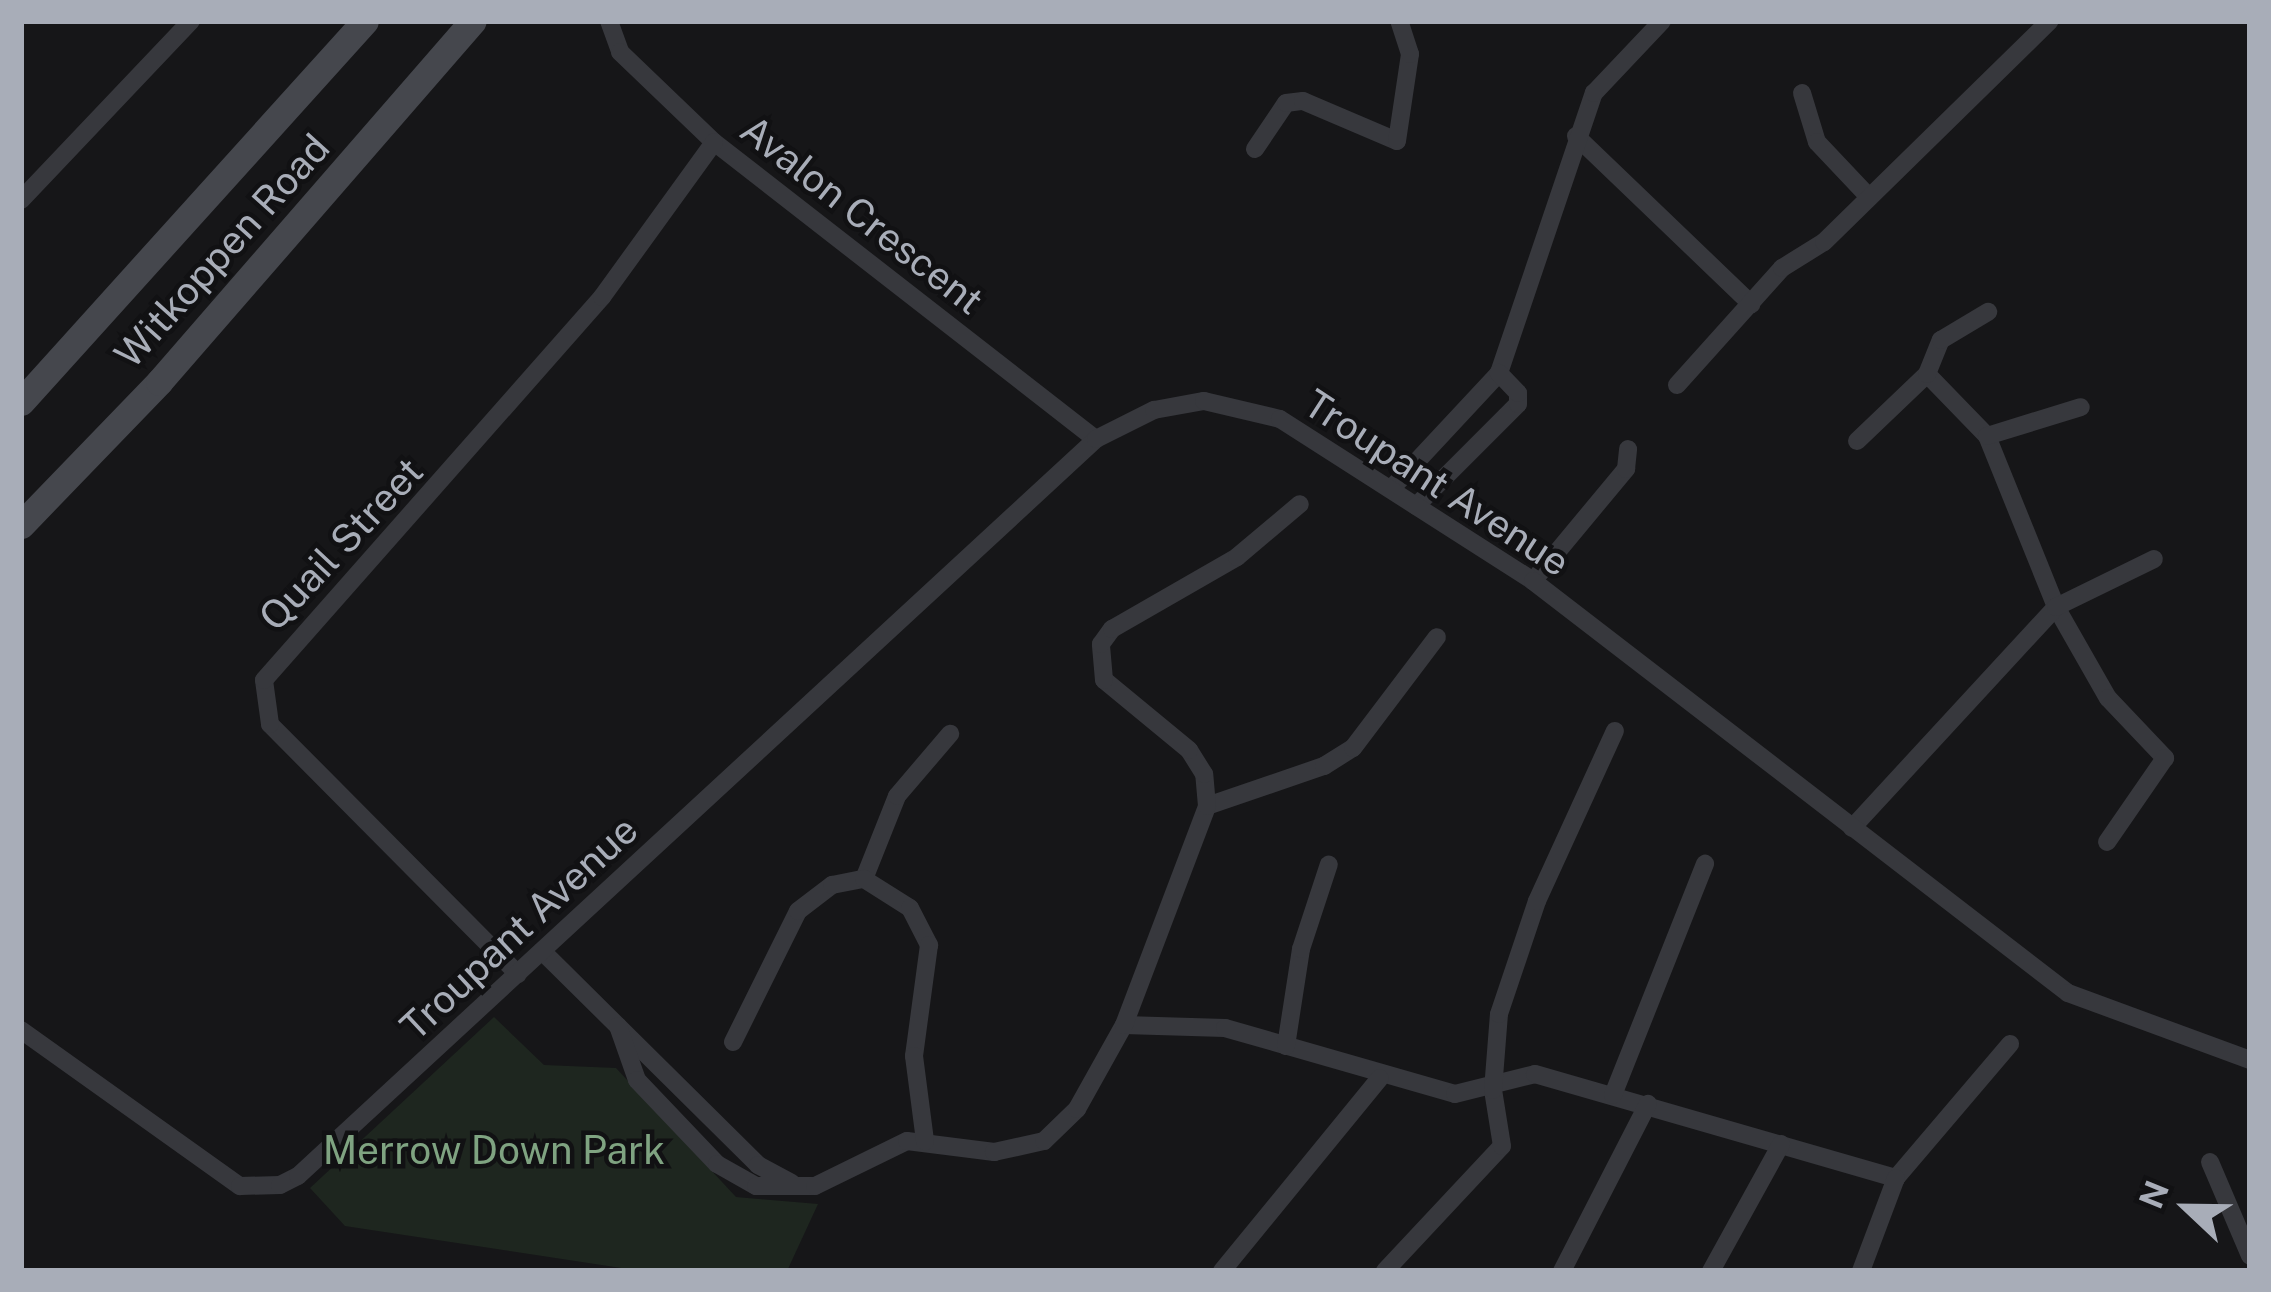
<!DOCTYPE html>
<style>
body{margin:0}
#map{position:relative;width:2271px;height:1292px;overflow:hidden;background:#161618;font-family:"Public Sans",sans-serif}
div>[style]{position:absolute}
.green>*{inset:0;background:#1e261f}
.street>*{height:18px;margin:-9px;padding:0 9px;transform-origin:9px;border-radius:9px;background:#37383d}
.secondary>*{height:27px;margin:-13.5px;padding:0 13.5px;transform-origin:13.5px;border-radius:13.5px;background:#45474d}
span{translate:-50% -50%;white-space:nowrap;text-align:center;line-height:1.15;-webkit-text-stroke:9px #111113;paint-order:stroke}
.street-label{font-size:39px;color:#a8adb8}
.park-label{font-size:39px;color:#7fa381}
.frame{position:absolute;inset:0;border:24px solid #a8adb8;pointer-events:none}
.north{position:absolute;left:2127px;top:1148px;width:120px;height:120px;-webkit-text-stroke:9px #111113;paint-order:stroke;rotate:292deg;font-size:33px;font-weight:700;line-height:48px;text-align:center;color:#a8adb8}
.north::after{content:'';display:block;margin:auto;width:42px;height:54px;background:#a8adb8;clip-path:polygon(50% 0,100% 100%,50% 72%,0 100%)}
</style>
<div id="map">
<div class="green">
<i style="clip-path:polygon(494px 1017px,544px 1065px,616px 1068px,736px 1197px,818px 1204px,787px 1271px,641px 1271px,345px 1226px,310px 1188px)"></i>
</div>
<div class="street">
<i style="left:609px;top:21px;width:33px;rotate:70deg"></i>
<i style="left:620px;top:52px;width:130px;rotate:43.8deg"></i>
<i style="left:714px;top:142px;width:484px;rotate:37.9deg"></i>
<i style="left:1802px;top:93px;width:51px;rotate:73deg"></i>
<i style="left:1817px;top:142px;width:76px;rotate:46.6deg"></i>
<i style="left:1576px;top:136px;width:243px;rotate:43.8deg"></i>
<i style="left:1255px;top:149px;width:55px;rotate:-56deg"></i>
<i style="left:1286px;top:103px;width:17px;rotate:-7deg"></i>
<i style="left:1303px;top:101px;width:102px;rotate:23.1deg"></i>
<i style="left:1397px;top:141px;width:88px;rotate:-81.5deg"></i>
<i style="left:1410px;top:54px;width:35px;rotate:-108deg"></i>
<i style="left:21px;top:200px;width:247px;rotate:-46.5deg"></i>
<i style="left:1927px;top:374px;width:86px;rotate:45.9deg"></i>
<i style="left:1987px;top:436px;width:184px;rotate:68deg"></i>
<i style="left:2056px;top:607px;width:105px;rotate:60.3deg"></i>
<i style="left:2108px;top:698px;width:83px;rotate:46.5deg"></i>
<i style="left:2165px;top:758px;width:102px;rotate:124.6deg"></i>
<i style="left:1677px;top:385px;width:157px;rotate:-48.1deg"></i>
<i style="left:1782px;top:268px;width:49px;rotate:-31.8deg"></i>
<i style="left:1824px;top:242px;width:316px;rotate:-44.4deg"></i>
<i style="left:1987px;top:436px;width:98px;rotate:-17.1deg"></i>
<i style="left:1857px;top:441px;width:97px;rotate:-43.7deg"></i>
<i style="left:1927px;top:374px;width:37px;rotate:-68deg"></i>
<i style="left:1941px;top:340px;width:55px;rotate:-30.8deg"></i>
<i style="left:1391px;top:489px;width:158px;rotate:-47deg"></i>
<i style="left:1499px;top:373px;width:296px;rotate:-71.3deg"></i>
<i style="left:1594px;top:93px;width:99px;rotate:-46.6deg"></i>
<i style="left:1416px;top:506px;width:144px;rotate:-45deg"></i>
<i style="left:1518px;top:404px;width:11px;rotate:-90deg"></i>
<i style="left:1518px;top:393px;width:28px;rotate:-134deg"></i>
<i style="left:1533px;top:581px;width:146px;rotate:-50.3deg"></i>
<i style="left:1626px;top:469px;width:20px;rotate:-84deg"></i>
<i style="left:1207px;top:806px;width:124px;rotate:-18.9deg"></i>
<i style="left:1324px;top:766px;width:34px;rotate:-32deg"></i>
<i style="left:1353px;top:748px;width:139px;rotate:-52.9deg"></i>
<i style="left:1852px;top:828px;width:301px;rotate:-47.3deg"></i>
<i style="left:2056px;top:607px;width:109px;rotate:-26.1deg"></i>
<i style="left:864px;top:879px;width:89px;rotate:-68.3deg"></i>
<i style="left:897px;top:796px;width:82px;rotate:-49.5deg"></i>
<i style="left:542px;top:951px;width:304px;rotate:44.7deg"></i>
<i style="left:758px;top:1165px;width:38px;rotate:28deg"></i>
<i style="left:518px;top:974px;width:352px;rotate:-134.8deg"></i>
<i style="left:270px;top:724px;width:44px;rotate:-97.8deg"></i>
<i style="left:264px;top:680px;width:511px;rotate:-48.57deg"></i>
<i style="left:602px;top:297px;width:191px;rotate:-54.1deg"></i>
<i style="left:1124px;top:1025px;width:101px;rotate:1.7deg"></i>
<i style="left:1225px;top:1028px;width:239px;rotate:16deg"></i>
<i style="left:1455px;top:1094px;width:82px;rotate:-14deg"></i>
<i style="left:1535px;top:1074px;width:376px;rotate:16.1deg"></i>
<i style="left:1896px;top:1178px;width:176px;rotate:-49.6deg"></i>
<i style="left:618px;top:1026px;width:57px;rotate:70.6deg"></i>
<i style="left:637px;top:1080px;width:116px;rotate:46.4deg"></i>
<i style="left:717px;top:1164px;width:45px;rotate:29.4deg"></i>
<i style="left:756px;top:1186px;width:59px"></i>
<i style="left:815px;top:1186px;width:102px;rotate:-26.1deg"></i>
<i style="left:907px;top:1141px;width:88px;rotate:7.2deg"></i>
<i style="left:994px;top:1152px;width:51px;rotate:-12.4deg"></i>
<i style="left:1044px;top:1141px;width:46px;rotate:-44.1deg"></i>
<i style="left:1077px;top:1109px;width:96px;rotate:-60.8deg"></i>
<i style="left:1124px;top:1025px;width:234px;rotate:-69.2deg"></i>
<i style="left:1207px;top:806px;width:32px;rotate:-95deg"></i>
<i style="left:1204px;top:774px;width:28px;rotate:-122deg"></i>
<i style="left:1189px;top:750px;width:110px;rotate:-140.5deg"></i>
<i style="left:1104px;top:680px;width:36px;rotate:-95deg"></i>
<i style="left:1101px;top:644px;width:19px;rotate:-54deg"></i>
<i style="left:1112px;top:629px;width:144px;rotate:-29.9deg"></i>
<i style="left:1237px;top:557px;width:82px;rotate:-40.1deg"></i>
<i style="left:21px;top:1030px;width:269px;rotate:35.5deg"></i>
<i style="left:240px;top:1186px;width:40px;rotate:-1.4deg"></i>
<i style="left:280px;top:1185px;width:20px;rotate:-27deg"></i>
<i style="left:298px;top:1176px;width:1086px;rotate:-42.72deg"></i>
<i style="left:1096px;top:439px;width:65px;rotate:-26.6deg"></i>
<i style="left:1154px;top:410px;width:51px;rotate:-10.2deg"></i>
<i style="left:1204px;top:401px;width:78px;rotate:13.3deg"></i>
<i style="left:1280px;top:419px;width:300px;rotate:32.6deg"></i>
<i style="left:1533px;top:581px;width:675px;rotate:37.6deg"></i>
<i style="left:2068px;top:993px;width:194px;rotate:20.2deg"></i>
<i style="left:733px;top:1042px;width:146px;rotate:-63.6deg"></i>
<i style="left:798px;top:911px;width:43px;rotate:-37.4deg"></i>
<i style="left:832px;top:885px;width:33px;rotate:-11deg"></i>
<i style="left:864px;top:879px;width:54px;rotate:32.2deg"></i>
<i style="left:910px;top:908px;width:42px;rotate:62.8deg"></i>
<i style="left:929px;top:945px;width:112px;rotate:97.7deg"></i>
<i style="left:914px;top:1056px;width:86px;rotate:82.6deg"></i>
<i style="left:1286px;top:1046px;width:98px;rotate:-81.2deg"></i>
<i style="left:1301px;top:949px;width:89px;rotate:-71.8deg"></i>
<i style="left:1613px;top:1095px;width:249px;rotate:-68.3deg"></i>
<i style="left:2210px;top:1162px;width:102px;rotate:66.9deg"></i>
<i style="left:1222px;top:1271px;width:249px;rotate:-50.7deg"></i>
<i style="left:1385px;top:1271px;width:171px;rotate:-46.9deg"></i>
<i style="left:1502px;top:1146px;width:57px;rotate:-99.1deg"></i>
<i style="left:1493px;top:1090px;width:76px;rotate:-85.5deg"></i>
<i style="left:1499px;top:1014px;width:119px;rotate:-71.4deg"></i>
<i style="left:1537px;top:901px;width:187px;rotate:-65.4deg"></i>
<i style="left:1562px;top:1271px;width:188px;rotate:-62.8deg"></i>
<i style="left:1711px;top:1271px;width:145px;rotate:-61.1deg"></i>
<i style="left:1861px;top:1271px;width:99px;rotate:-69.4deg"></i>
</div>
<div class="secondary">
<i style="left:21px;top:402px;width:513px;rotate:-47.92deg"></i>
<i style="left:21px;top:525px;width:199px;rotate:-46deg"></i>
<i style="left:159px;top:382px;width:478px;rotate:-49deg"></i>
</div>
<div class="street-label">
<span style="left:862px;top:215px;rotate:38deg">Avalon Crescent</span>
<span style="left:222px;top:251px;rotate:-48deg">Witkoppen Road</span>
<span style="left:1437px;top:483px;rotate:33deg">Troupant Avenue</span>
<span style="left:341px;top:544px;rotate:-47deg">Quail Street</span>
<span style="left:519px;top:928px;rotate:-43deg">Troupant Avenue</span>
</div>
<div class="park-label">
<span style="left:494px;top:1150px">Merrow Down Park</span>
</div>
<div class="frame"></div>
<div class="north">N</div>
</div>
